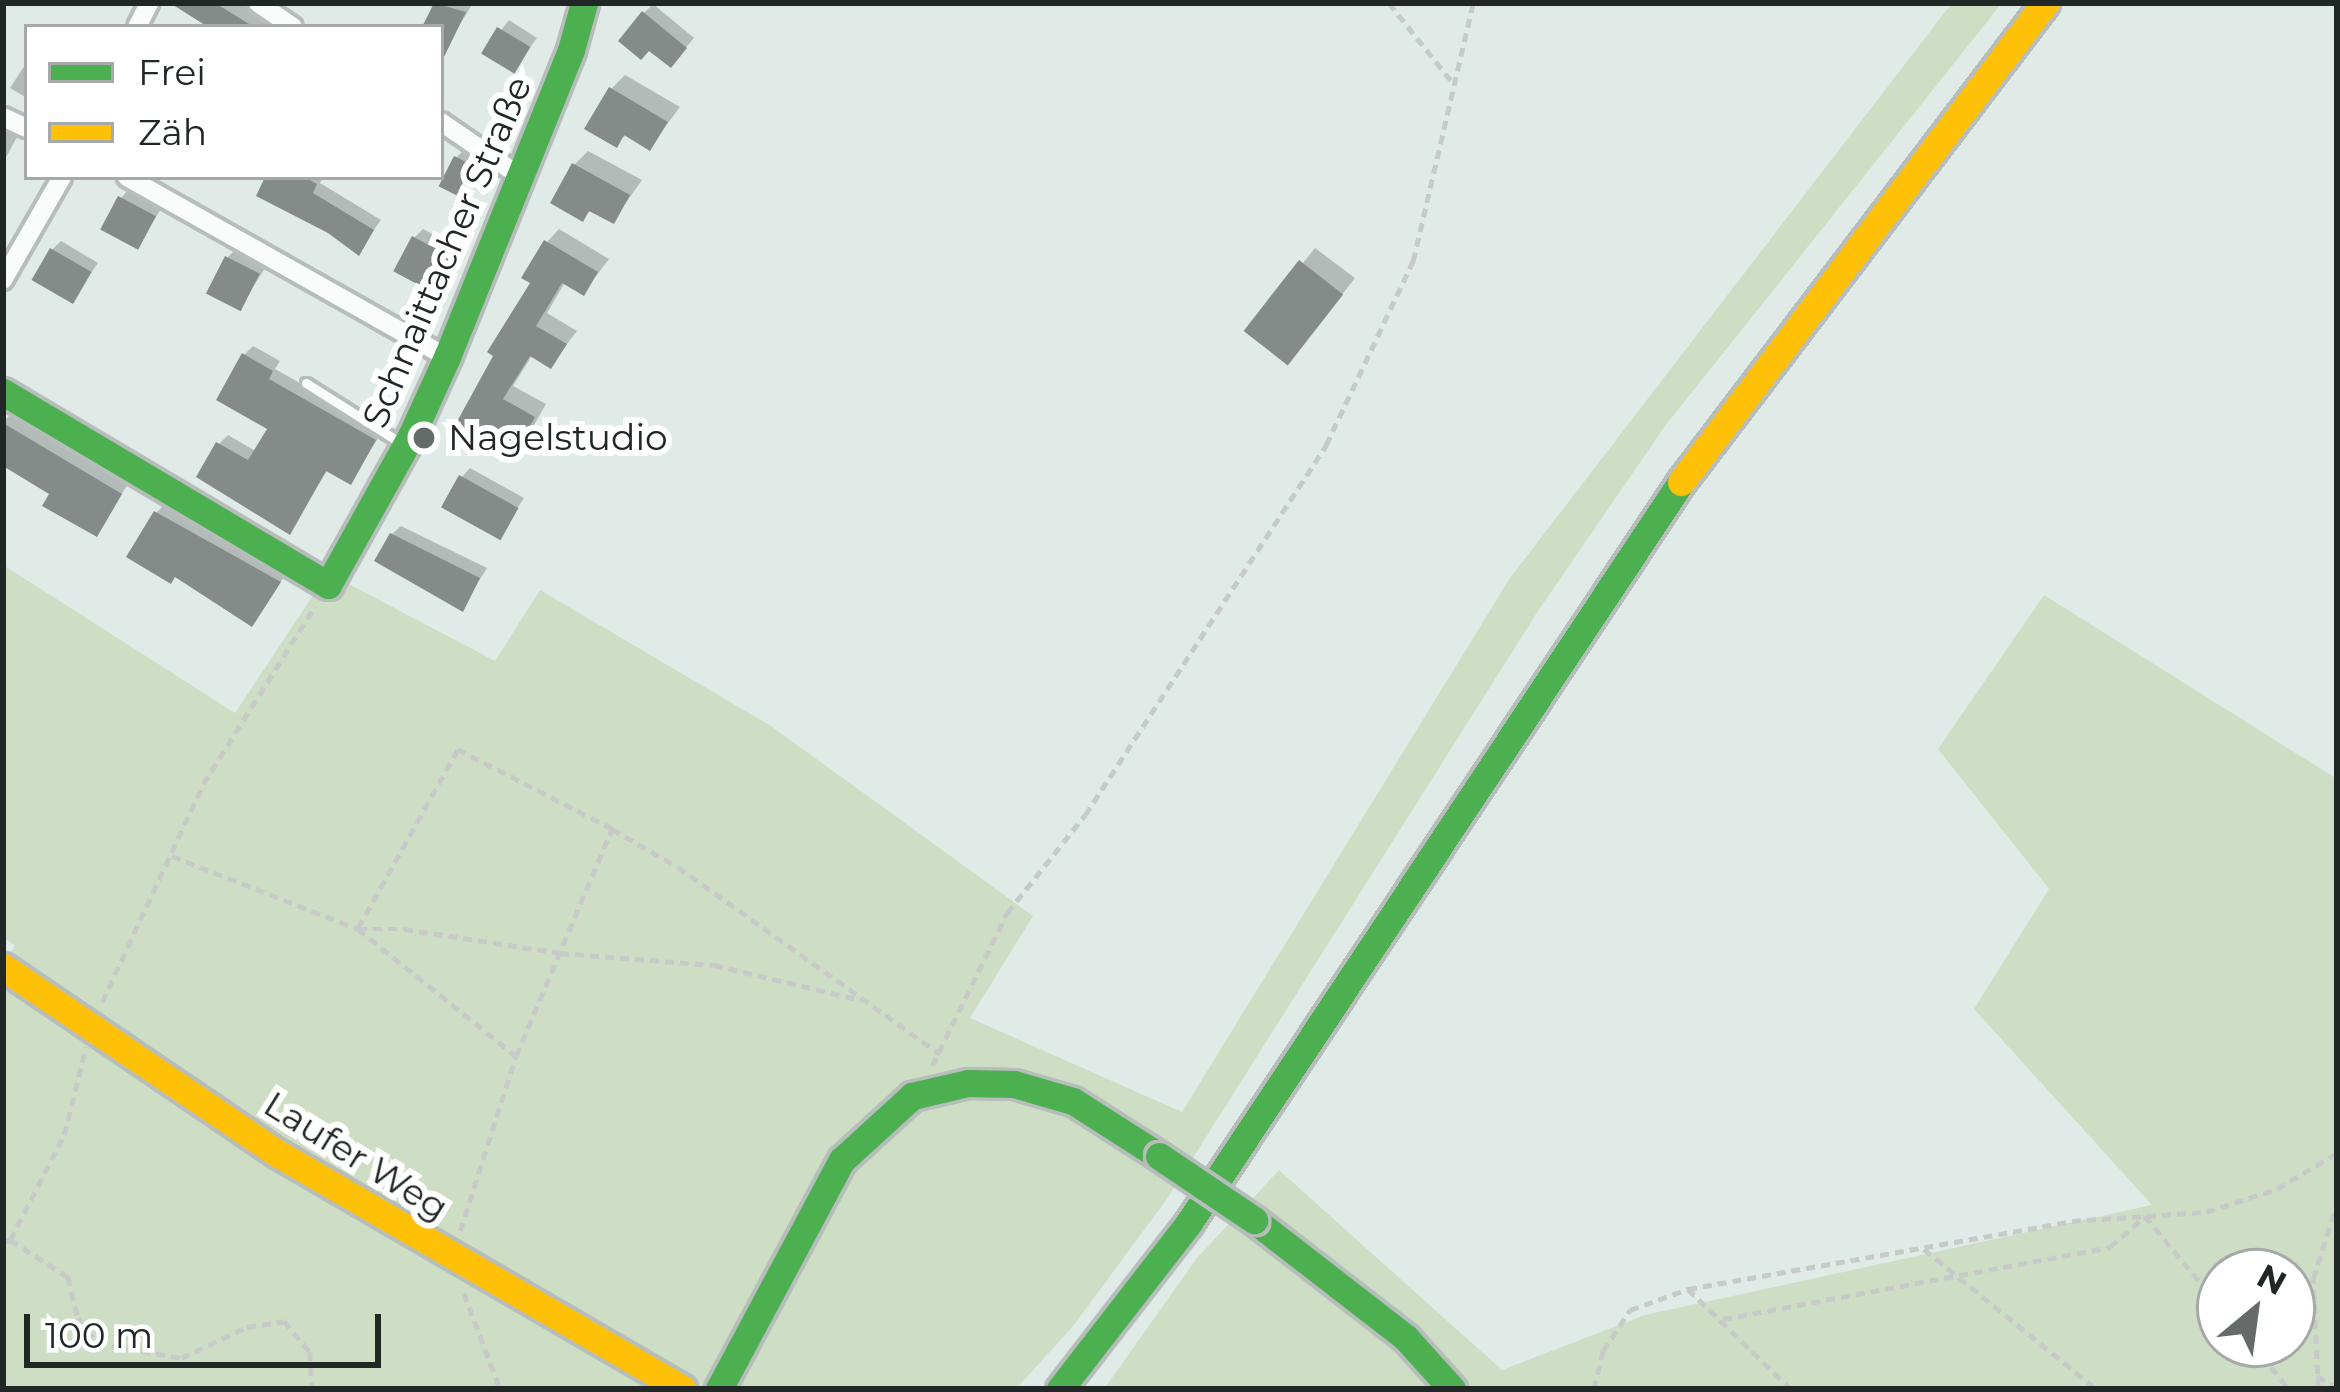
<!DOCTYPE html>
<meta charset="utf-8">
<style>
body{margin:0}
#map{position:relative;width:2340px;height:1392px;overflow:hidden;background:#e0eae6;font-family:Montserrat,sans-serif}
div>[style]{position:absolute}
.green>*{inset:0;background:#cedec4}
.shadow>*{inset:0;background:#0003}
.building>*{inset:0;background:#858b88;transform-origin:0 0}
.path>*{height:4.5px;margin-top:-2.25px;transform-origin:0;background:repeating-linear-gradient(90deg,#c7cac9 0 9px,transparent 0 15px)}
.roads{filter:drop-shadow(3px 0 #b6bdbb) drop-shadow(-3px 0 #b6bdbb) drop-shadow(0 3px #b6bdbb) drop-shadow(0 -3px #b6bdbb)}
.lane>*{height:9px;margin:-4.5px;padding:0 4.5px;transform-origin:4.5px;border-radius:4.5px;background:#fafcfb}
.street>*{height:18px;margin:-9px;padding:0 9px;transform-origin:9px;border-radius:9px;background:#fafcfb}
.fast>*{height:27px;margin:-13.5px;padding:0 13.5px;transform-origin:13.5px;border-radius:13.5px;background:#4caf50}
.slow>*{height:27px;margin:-13.5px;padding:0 13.5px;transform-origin:13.5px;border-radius:13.5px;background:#ffc107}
.bridges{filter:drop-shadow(3px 0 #b6bdbb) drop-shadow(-3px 0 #b6bdbb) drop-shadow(0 3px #b6bdbb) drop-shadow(0 -3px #b6bdbb)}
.fast-bridge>*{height:27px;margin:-13.5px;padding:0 13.5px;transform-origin:13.5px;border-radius:13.5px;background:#4caf50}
.dots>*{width:33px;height:33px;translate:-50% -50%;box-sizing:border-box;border:6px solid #fff;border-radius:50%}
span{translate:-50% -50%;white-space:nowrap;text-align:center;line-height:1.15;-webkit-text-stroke:12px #fff;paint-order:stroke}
.street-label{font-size:36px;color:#212724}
.poi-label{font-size:36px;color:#212724}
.left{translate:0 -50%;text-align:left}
.frame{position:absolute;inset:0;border:6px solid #212724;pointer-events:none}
.legend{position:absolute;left:24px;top:24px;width:420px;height:156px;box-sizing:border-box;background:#fff;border:3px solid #a6a9a7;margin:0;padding:15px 21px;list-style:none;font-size:36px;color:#212724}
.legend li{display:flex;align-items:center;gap:24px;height:60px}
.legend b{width:60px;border:3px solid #a6a9a7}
.north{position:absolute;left:2196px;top:1248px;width:120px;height:120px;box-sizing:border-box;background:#fff;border:3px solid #a6a9a7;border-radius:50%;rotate:29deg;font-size:33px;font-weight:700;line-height:48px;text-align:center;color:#212724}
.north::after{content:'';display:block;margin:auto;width:42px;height:54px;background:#646b68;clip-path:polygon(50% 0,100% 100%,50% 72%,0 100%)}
.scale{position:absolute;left:24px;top:1314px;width:357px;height:54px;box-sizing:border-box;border:6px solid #212724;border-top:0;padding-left:15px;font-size:36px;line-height:42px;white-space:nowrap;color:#212724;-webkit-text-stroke:9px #fff;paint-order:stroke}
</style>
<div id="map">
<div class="green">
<i style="clip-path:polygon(1952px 3px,2002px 3px,1665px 426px,1538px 611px,1167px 1199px,1073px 1326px,1016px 1389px,3px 1389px,3px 967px,15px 945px,3px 938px,3px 565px,235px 713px,328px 573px,495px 661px,540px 590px,771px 726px,1033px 916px,970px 1018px,1182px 1112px,1510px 578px)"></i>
<i style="clip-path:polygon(evenodd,2044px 595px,2337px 779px,2337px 1389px,1104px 1389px,1197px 1258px,1279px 1170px,1502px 1370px,1645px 1315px,2152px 1205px,1974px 1009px,2049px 889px,1938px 749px,2044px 595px,2220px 1272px,2292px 1272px,2292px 1344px,2220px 1344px,2220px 1272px)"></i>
</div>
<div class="shadow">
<i style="clip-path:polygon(177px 3px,241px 3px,278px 27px,212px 27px)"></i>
<i style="clip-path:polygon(437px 3px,473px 3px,451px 39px,441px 34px,441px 27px,426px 26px)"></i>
<i style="clip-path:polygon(653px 4px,694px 38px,679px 56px,644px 13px)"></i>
<i style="clip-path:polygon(509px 20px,537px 38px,513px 70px,484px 52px)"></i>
<i style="clip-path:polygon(27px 62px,27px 98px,10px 88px)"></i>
<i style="clip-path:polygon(625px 75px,680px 107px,650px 147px,627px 134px,616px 144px,611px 89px)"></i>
<i style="clip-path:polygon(3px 127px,18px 135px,3px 163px)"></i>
<i style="clip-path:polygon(465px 149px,478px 155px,455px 190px,456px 158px)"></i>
<i style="clip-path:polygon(588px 151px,642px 180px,613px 221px,592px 209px,583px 218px,574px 165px)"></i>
<i style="clip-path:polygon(268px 177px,323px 177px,320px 183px,381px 220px,358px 252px)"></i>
<i style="clip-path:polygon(129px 189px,163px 206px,137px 246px,121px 198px)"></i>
<i style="clip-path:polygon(423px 229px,460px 249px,434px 290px,414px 238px)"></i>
<i style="clip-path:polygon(559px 229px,609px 259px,584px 292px,565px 282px,547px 313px,577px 331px,551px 365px,533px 354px,513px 386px,546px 404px,531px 430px,519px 442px,498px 431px,487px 442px,547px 242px)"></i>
<i style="clip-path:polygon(61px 241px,98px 263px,72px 301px,52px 250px)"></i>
<i style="clip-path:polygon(1315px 248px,1355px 278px,1301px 347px,1248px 331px)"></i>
<i style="clip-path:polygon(236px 249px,267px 265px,240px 307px,227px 258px)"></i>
<i style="clip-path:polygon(253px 346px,280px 361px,275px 369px,383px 430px,351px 482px,328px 469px,290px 531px,219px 444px,228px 435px,257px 452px,272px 428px,244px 355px)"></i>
<i style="clip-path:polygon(11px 414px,128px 484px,97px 533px,53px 493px,3px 462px,3px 422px)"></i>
<i style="clip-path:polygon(470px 468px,524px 498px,499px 536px,462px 477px)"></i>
<i style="clip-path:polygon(167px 502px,290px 569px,251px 623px,156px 513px)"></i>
<i style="clip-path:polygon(401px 526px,487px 568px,462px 608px,392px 534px)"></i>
</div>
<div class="building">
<i style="clip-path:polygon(170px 3px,215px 3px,254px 27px,208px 27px)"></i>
<i style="clip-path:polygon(434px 3px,466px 12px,441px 63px,441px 27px,422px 27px)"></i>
<i style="clip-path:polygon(642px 11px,687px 48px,671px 68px,649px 51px,641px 60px,618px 41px)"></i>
<i style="left:497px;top:27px;width:39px;height:31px;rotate:31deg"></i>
<i style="clip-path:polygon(609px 87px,668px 122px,650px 151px,624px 135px,617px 148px,584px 129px)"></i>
<i style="left:454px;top:156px;width:20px;height:34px;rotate:27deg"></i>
<i style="clip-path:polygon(572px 163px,630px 195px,614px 224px,589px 211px,583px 222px,550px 203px)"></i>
<i style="clip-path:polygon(265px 177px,304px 177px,317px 184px,313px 193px,374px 230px,359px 256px,328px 233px,256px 196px)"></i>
<i style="left:118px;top:196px;width:43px;height:38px;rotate:28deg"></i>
<i style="left:412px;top:236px;width:47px;height:40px;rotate:28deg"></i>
<i style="clip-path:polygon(544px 240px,598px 272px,584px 296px,562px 283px,536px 326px,567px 344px,551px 369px,530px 356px,503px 399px,535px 417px,519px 446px,495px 432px,488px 445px,454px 427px,493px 356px,487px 352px,530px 283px,521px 278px)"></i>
<i style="left:50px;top:248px;width:48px;height:37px;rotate:30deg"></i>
<i style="left:225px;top:256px;width:39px;height:42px;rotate:27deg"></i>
<i style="left:1299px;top:260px;width:56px;height:90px;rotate:38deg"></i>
<i style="clip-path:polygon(242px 353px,273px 371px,269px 379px,376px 440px,351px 485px,326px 471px,290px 535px,196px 477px,216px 442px,248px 460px,267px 429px,216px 400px)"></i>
<i style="clip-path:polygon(3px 423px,122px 494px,97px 537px,42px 506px,49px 494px,3px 466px)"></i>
<i style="left:459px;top:475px;width:68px;height:37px;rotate:29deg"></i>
<i style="clip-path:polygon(154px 511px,281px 582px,252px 627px,175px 577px,171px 584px,126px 557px)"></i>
<i style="clip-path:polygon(390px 533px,480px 578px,463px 612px,374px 561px)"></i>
</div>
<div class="path">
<i style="left:1389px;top:3px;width:102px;rotate:51.3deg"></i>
<i style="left:612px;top:829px;width:173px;rotate:-152.8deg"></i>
<i style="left:458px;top:750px;width:205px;rotate:119.2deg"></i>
<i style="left:358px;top:929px;width:46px"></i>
<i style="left:404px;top:929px;width:158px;rotate:8.7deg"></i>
<i style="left:560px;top:953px;width:154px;rotate:4.5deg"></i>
<i style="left:714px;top:965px;width:151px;rotate:13.4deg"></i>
<i style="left:172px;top:856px;width:200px;rotate:21.4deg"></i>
<i style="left:358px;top:929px;width:203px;rotate:38.8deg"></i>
<i style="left:102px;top:1002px;width:240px;rotate:-65.1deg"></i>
<i style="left:203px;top:784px;width:210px;rotate:-57.8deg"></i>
<i style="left:932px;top:1066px;width:170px;rotate:-63.9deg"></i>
<i style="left:1007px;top:913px;width:125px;rotate:-51.5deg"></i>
<i style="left:1085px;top:815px;width:442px;rotate:-56.9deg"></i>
<i style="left:1326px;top:445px;width:204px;rotate:-64.7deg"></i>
<i style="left:1413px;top:261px;width:265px;rotate:-76.9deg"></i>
<i style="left:460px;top:1231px;width:184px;rotate:-72.3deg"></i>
<i style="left:516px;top:1056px;width:246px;rotate:-67.1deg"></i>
<i style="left:612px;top:829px;width:76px;rotate:29.9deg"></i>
<i style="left:678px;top:867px;width:322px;rotate:35.5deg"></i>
<i style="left:10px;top:1240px;width:69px;rotate:32.5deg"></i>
<i style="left:68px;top:1277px;width:42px;rotate:76.3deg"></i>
<i style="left:78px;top:1318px;width:31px;rotate:53deg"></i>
<i style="left:97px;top:1343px;width:85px;rotate:10.1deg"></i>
<i style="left:181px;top:1358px;width:73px;rotate:-25.2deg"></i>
<i style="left:247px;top:1327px;width:37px;rotate:-9deg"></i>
<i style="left:284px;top:1321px;width:40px;rotate:50deg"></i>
<i style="left:310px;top:1352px;width:37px;rotate:87deg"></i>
<i style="left:3px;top:1242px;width:7px;rotate:-16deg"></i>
<i style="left:10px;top:1240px;width:118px;rotate:-62.8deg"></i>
<i style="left:64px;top:1135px;width:91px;rotate:-76deg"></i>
<i style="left:1924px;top:1249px;width:222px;rotate:39.1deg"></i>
<i style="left:1688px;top:1289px;width:144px;rotate:44.2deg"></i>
<i style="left:464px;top:1293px;width:103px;rotate:69.4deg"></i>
<i style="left:1723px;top:1319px;width:394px;rotate:-10.5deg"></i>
<i style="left:2110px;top:1247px;width:47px;rotate:-41.5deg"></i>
<i style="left:2145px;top:1216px;width:117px;rotate:50.2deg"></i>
<i style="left:2252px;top:1344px;width:58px;rotate:50.6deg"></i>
<i style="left:2317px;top:1376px;width:23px;rotate:31deg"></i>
<i style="left:1594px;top:1389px;width:39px;rotate:-77deg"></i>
<i style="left:1603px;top:1351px;width:49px;rotate:-56.6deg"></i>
<i style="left:1630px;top:1310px;width:62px;rotate:-19.9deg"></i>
<i style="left:1688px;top:1289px;width:390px;rotate:-10deg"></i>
<i style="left:2072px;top:1221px;width:134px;rotate:-3.8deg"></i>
<i style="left:2206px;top:1212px;width:75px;rotate:-17.9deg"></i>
<i style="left:2277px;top:1189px;width:70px;rotate:-31deg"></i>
<i style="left:2318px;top:1389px;width:110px;rotate:-92.6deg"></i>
<i style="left:2313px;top:1279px;width:79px;rotate:-72.3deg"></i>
</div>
<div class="roads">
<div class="lane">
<i style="left:306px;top:383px;width:112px;rotate:32.3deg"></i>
</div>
<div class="street">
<i style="left:258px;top:3px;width:42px;rotate:34.4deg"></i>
<i style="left:137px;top:27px;width:27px;rotate:-63deg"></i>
<i style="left:3px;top:117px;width:26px;rotate:25deg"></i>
<i style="left:441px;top:122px;width:93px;rotate:34.5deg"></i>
<i style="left:127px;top:177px;width:367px;rotate:29.4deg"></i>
<i style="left:3px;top:280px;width:119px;rotate:-60.2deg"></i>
</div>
<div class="fast">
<i style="left:3px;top:392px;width:378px;rotate:30.7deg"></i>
<i style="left:328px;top:585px;width:171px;rotate:-60.9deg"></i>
<i style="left:411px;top:436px;width:87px;rotate:-65.5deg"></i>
<i style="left:447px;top:357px;width:331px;rotate:-68deg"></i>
<i style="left:571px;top:50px;width:49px;rotate:-74.5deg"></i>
<i style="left:1254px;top:1220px;width:192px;rotate:37.8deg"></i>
<i style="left:1406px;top:1338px;width:69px;rotate:48deg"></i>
<i style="left:719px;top:1389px;width:260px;rotate:-61.8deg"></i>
<i style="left:842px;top:1160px;width:95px;rotate:-42.4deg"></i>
<i style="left:912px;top:1096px;width:57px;rotate:-13.1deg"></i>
<i style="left:968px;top:1083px;width:46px;rotate:1.2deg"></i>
<i style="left:1014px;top:1084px;width:61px;rotate:16.1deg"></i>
<i style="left:1073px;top:1101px;width:102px;rotate:32.6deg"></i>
<i style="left:1060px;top:1389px;width:209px;rotate:-52.2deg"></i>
<i style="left:1188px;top:1224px;width:891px;rotate:-56.4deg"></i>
</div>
<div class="slow">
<i style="left:1681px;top:482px;width:602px;rotate:-52.77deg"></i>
<i style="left:3px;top:967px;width:331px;rotate:34.2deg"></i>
<i style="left:277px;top:1153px;width:469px;rotate:30.2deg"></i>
</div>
</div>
<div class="bridges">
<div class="fast-bridge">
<i style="left:1159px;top:1156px;width:115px;rotate:34deg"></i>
</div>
</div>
<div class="dots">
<i style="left:424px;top:438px;background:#646b68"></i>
</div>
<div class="street-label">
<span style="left:447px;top:252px;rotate:-67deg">Schnaittacher Straße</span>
<span style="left:356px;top:1156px;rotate:32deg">Laufer Weg</span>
</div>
<div class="poi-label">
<span class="left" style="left:448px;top:438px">Nagelstudio</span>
</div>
<div class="frame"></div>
<ul class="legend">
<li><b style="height:15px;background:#4caf50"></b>Frei</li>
<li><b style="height:15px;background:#ffc107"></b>Zäh</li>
</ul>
<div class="north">N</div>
<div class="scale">100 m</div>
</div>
